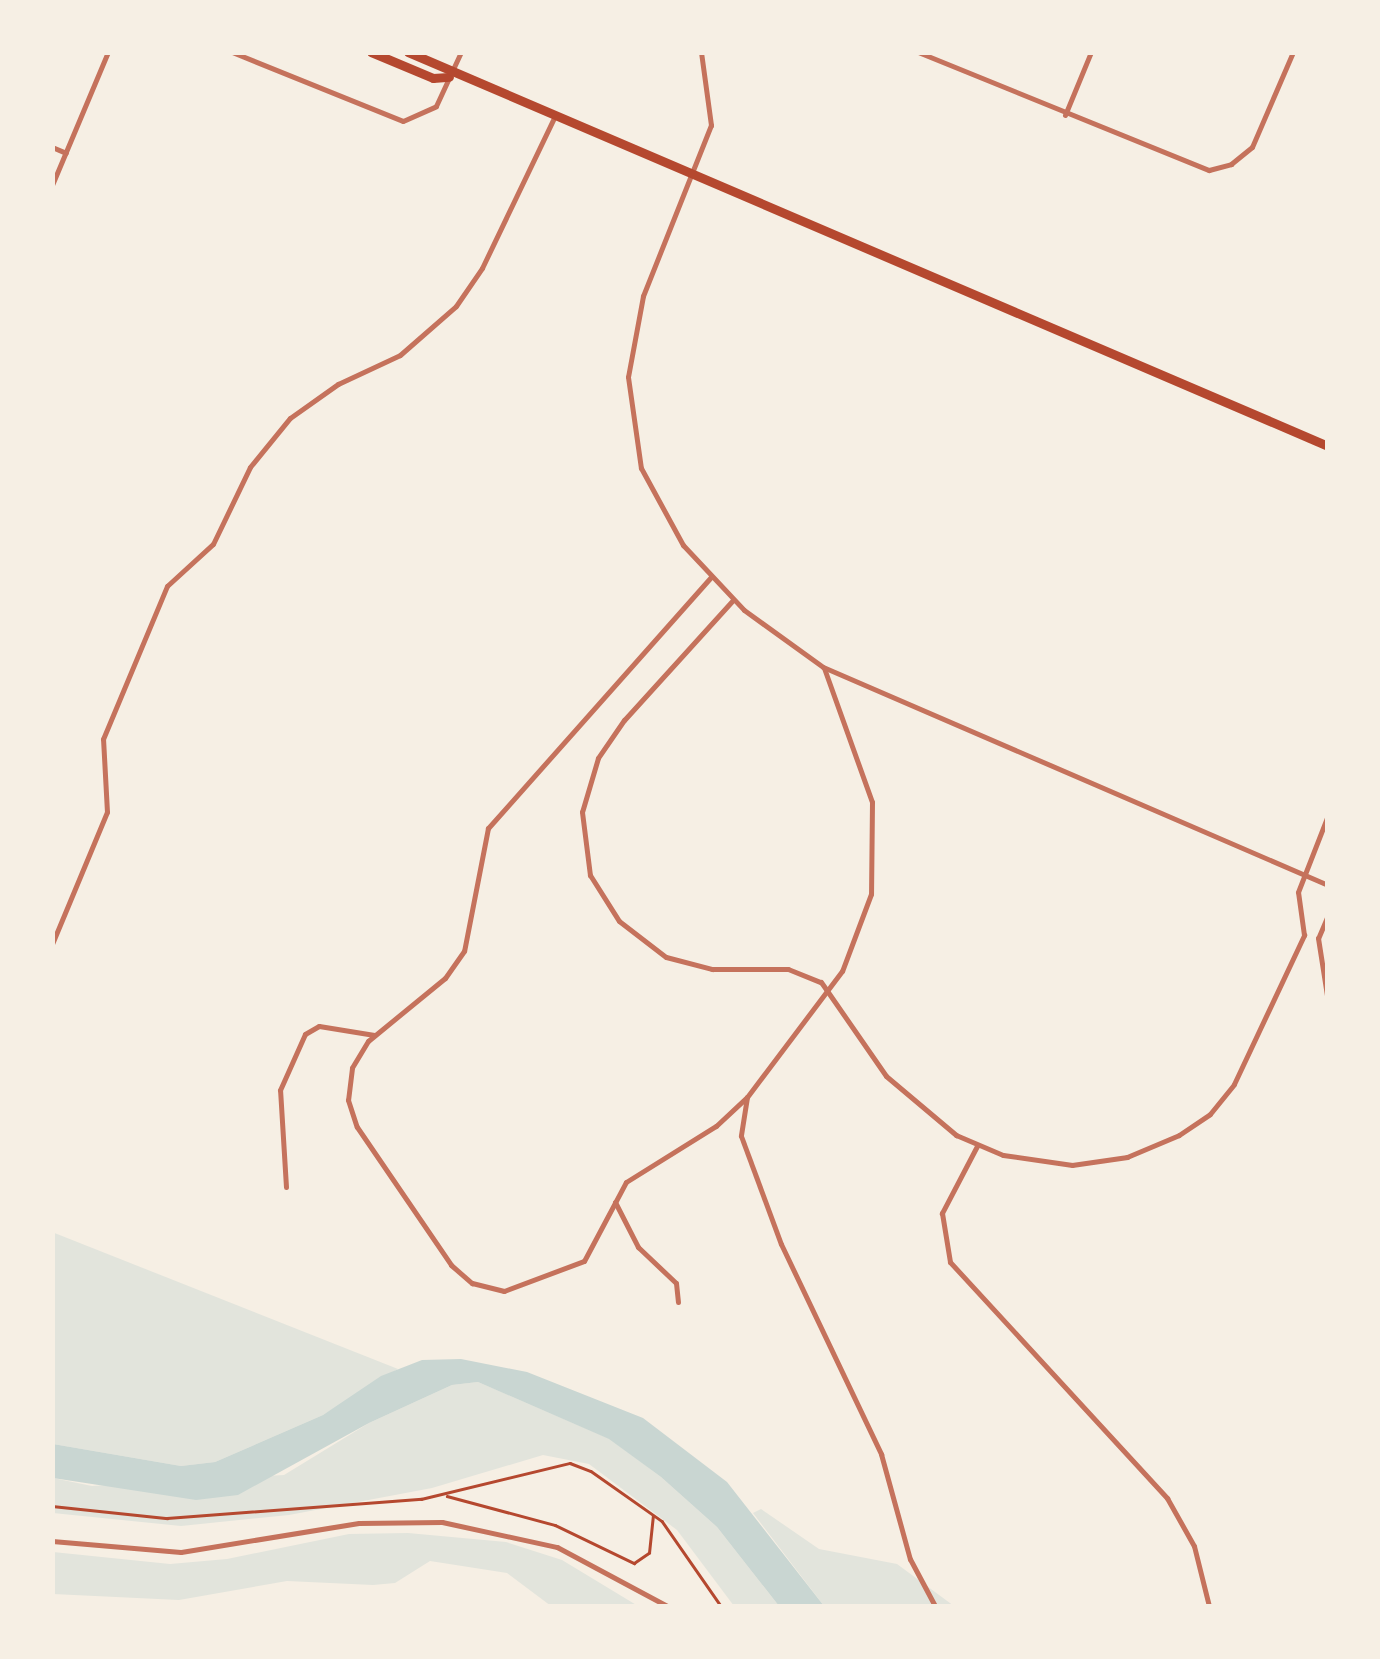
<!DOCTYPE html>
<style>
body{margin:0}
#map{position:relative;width:1380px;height:1659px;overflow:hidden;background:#f6efe4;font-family:Signika,sans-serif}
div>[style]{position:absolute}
.green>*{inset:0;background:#e2e4dc}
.water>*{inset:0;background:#c9d6d2}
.path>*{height:2.5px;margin:-1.25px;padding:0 1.25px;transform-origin:1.25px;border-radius:1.25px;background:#b5482f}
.minor>*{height:5px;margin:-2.5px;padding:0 2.5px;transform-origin:2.5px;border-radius:2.5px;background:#c5725c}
.primary>*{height:9px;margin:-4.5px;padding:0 4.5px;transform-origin:4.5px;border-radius:4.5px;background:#b5482f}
span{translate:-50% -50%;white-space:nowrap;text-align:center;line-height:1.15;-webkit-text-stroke:9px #f6efe4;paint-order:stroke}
.frame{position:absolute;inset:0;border:55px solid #f6efe4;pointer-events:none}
</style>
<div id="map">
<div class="green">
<i style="clip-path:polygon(52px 1232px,398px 1369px,323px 1415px,215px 1462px,181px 1466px,53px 1444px)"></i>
<i style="clip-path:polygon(478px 1382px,610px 1439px,661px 1477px,717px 1527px,779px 1606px,734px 1606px,677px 1530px,589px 1464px,543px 1455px,432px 1488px,289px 1515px,181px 1526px,53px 1513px,53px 1478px,92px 1486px,284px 1475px,369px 1423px,452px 1385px)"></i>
<i style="clip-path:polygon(761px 1509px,819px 1549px,897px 1564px,954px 1606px,824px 1606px,753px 1513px)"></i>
<i style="clip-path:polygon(408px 1533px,506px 1542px,562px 1560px,638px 1606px,551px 1606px,507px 1573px,430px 1561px,395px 1583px,373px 1585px,287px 1581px,179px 1600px,53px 1594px,53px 1552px,170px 1564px,227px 1559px,349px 1534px)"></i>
</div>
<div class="water">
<i style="clip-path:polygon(461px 1359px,527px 1372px,643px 1418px,727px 1482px,824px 1606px,779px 1606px,717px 1527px,661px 1477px,609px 1439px,478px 1382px,452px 1385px,369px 1423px,238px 1495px,196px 1500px,53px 1478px,53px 1444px,181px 1466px,215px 1462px,323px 1415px,381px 1376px,422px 1360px)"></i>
</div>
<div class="path">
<i style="left:447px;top:1496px;width:112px;rotate:15deg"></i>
<i style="left:555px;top:1525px;width:88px;rotate:25.7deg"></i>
<i style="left:634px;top:1563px;width:18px;rotate:-34deg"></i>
<i style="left:649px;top:1553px;width:37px;rotate:-84deg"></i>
<i style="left:52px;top:1506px;width:116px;rotate:6deg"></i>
<i style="left:167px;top:1518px;width:255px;rotate:-4.3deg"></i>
<i style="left:421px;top:1499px;width:153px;rotate:-13.6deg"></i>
<i style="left:570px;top:1463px;width:22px;rotate:21deg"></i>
<i style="left:591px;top:1471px;width:87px;rotate:35.2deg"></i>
<i style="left:662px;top:1521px;width:103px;rotate:55.2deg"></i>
</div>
<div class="minor">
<i style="left:232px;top:52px;width:184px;rotate:22deg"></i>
<i style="left:403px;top:121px;width:36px;rotate:-24deg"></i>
<i style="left:436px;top:106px;width:60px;rotate:-65.2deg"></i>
<i style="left:701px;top:52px;width:74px;rotate:82.2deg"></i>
<i style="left:711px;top:125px;width:184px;rotate:111.7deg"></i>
<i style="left:643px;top:296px;width:82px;rotate:100.5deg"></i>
<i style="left:628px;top:377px;width:92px;rotate:81.9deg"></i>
<i style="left:641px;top:468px;width:88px;rotate:61.4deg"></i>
<i style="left:683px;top:545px;width:89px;rotate:46.8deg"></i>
<i style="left:744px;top:610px;width:97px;rotate:35.8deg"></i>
<i style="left:823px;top:667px;width:550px;rotate:23.35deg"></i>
<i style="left:918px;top:52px;width:314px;rotate:22.1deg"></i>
<i style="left:1209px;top:170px;width:23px;rotate:-15deg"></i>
<i style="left:1231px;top:164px;width:27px;rotate:-39deg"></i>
<i style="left:1252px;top:147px;width:103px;rotate:-66.7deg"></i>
<i style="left:1065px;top:115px;width:68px;rotate:-67.6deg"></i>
<i style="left:52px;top:147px;width:15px;rotate:23deg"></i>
<i style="left:52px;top:185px;width:144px;rotate:-67.2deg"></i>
<i style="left:711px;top:577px;width:336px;rotate:131.6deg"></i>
<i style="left:488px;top:828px;width:125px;rotate:101deg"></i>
<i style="left:464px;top:951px;width:33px;rotate:125deg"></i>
<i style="left:445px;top:978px;width:99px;rotate:140.7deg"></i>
<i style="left:368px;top:1041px;width:31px;rotate:121deg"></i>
<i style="left:352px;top:1068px;width:32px;rotate:97deg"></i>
<i style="left:348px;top:1100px;width:28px;rotate:72deg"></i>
<i style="left:357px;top:1127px;width:167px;rotate:55.7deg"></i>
<i style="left:451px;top:1265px;width:28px;rotate:41deg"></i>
<i style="left:472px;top:1283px;width:33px;rotate:14deg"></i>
<i style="left:504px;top:1291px;width:85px;rotate:-20.6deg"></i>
<i style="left:584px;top:1261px;width:89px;rotate:-62deg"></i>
<i style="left:626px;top:1182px;width:106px;rotate:-31.9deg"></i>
<i style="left:716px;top:1126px;width:42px;rotate:-43.1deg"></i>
<i style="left:733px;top:600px;width:162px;rotate:132.2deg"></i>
<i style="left:624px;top:720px;width:46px;rotate:124.4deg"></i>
<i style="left:598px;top:758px;width:56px;rotate:106.5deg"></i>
<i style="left:582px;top:812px;width:64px;rotate:82.8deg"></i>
<i style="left:590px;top:875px;width:54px;rotate:57.8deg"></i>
<i style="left:619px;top:921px;width:59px;rotate:37.5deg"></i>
<i style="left:666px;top:957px;width:48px;rotate:14.6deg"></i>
<i style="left:712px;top:969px;width:76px"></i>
<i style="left:788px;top:969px;width:35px;rotate:22deg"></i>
<i style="left:821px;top:982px;width:114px;rotate:55.3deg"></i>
<i style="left:886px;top:1076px;width:92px;rotate:40.1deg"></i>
<i style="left:956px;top:1135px;width:51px;rotate:23.1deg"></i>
<i style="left:1003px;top:1155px;width:70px;rotate:8.2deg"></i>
<i style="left:1072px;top:1165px;width:56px;rotate:-8.3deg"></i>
<i style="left:1127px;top:1157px;width:56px;rotate:-22.9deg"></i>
<i style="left:1179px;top:1135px;width:37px;rotate:-34deg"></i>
<i style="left:1210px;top:1114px;width:38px;rotate:-51deg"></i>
<i style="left:1234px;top:1084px;width:165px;rotate:-64.8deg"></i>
<i style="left:824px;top:668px;width:142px;rotate:70.3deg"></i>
<i style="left:872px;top:802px;width:92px;rotate:90.6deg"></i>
<i style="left:871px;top:894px;width:82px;rotate:110.6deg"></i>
<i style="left:842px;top:971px;width:158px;rotate:127deg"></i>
<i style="left:747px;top:1097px;width:39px;rotate:99deg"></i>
<i style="left:741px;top:1136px;width:115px;rotate:69.7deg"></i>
<i style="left:781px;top:1244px;width:233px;rotate:64.5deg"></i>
<i style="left:881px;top:1454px;width:109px;rotate:74.6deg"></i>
<i style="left:910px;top:1559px;width:53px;rotate:62deg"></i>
<i style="left:1328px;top:915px;width:25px;rotate:113deg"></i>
<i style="left:1318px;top:938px;width:65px;rotate:81.1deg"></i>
<i style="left:1304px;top:935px;width:43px;rotate:-97.9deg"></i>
<i style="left:1298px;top:892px;width:83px;rotate:-68.7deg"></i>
<i style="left:52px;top:944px;width:143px;rotate:-67.4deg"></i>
<i style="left:107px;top:812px;width:73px;rotate:-93.1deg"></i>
<i style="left:103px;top:739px;width:166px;rotate:-67.3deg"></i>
<i style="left:167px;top:586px;width:62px;rotate:-42.4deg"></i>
<i style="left:213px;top:544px;width:85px;rotate:-64.3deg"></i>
<i style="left:250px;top:467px;width:63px;rotate:-50.8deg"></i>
<i style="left:290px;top:418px;width:59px;rotate:-35.3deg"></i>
<i style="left:338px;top:384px;width:68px;rotate:-25.1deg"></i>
<i style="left:400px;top:355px;width:74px;rotate:-41.2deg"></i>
<i style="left:456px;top:306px;width:46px;rotate:-55.6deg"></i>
<i style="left:482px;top:268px;width:166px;rotate:-64.4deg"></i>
<i style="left:977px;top:1146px;width:76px;rotate:117.6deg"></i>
<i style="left:942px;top:1213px;width:50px;rotate:80.7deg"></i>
<i style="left:950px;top:1262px;width:321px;rotate:47.4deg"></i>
<i style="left:1167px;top:1498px;width:55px;rotate:60.6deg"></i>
<i style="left:1194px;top:1546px;width:62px;rotate:76deg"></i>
<i style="left:286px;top:1187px;width:97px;rotate:-93.5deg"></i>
<i style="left:280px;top:1090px;width:61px;rotate:-65.9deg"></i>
<i style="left:305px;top:1034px;width:16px;rotate:-30deg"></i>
<i style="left:319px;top:1026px;width:56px;rotate:9.3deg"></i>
<i style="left:615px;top:1202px;width:51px;rotate:62.9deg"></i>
<i style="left:638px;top:1247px;width:52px;rotate:43.5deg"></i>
<i style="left:676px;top:1283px;width:19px;rotate:84deg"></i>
<i style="left:52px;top:1541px;width:129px;rotate:4.9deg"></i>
<i style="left:181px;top:1552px;width:180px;rotate:-9.3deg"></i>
<i style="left:359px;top:1523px;width:83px;rotate:-0.7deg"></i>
<i style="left:442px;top:1522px;width:118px;rotate:12.3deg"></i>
<i style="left:557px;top:1547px;width:125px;rotate:28.2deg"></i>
</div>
<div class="primary">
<i style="left:371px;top:52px;width:67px;rotate:22.8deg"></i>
<i style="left:433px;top:78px;width:16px;rotate:-4deg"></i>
<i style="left:408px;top:52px;width:1001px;rotate:23.18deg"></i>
</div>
<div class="frame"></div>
</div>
